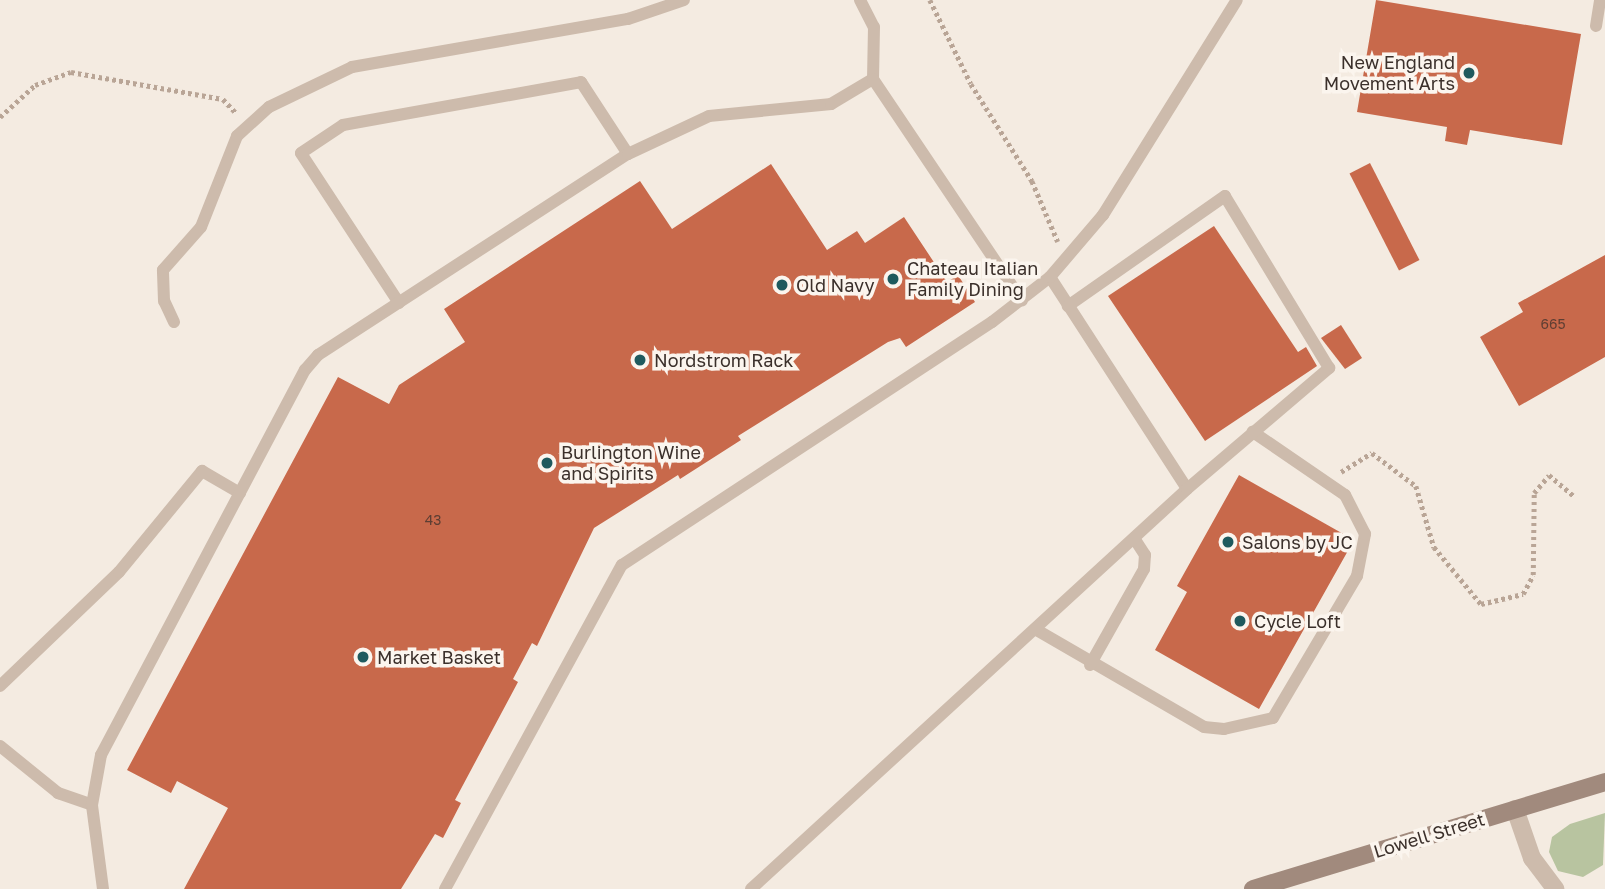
<!DOCTYPE html>
<style>
body{margin:0}
#map{position:relative;width:1605px;height:889px;overflow:hidden;background:#f4ebe1;font-family:"Golos Text",sans-serif}
div>[style]{position:absolute}
.green>*{inset:0;background:#b8c4a0}
.building>*{inset:0;background:#c8694b;transform-origin:0 0}
.path>*{height:4.5px;margin-top:-2.25px;transform-origin:0;background:repeating-linear-gradient(90deg,#b9a596 0 3.5px,transparent 0 7px)}
.service>*{height:12px;margin:-6px;padding:0 6px;transform-origin:6px;border-radius:6px;background:#cdbbac}
.minor>*{height:18px;margin:-9px;padding:0 9px;transform-origin:9px;border-radius:9px;background:#cdbbac}
.secondary>*{height:18px;margin:-9px;padding:0 9px;transform-origin:9px;border-radius:9px;background:#a18a7d}
.dots>*{width:19px;height:19px;translate:-50% -50%;box-sizing:border-box;border:4px solid #fbf5ee;border-radius:50%}
span{translate:-50% -50%;white-space:nowrap;text-align:center;line-height:1.15;-webkit-text-stroke:7px #fbf5ee;paint-order:stroke}
.number-label{font-size:14px;color:#5e3e33}
.number-label span{-webkit-text-stroke-width:0}
.poi-label{font-size:18px;color:#3b302b}
.right{translate:-100% -50%;text-align:right}
.left{translate:0 -50%;text-align:left}
.street-label{font-size:18px;color:#3b302b}
</style>
<div id="map">
<div class="green">
<i style="clip-path:polygon(1605px 813px,1603px 865px,1583px 877px,1558px 871px,1549px 852px,1552px 837px,1570px 824px)"></i>
</div>
<div class="building">
<i style="clip-path:polygon(1376px 0,1581px 34px,1562px 145px,1470px 130px,1467px 145px,1445px 141px,1447px 127px,1357px 112px)"></i>
<i style="left:1370px;top:163px;width:109px;height:23px;rotate:63deg"></i>
<i style="clip-path:polygon(771px 164px,827px 250px,857px 231px,865px 243px,904px 217px,947px 282px,958px 275px,975px 302px,906px 347px,900px 338px,888px 342px,738px 436px,741px 440px,680px 479px,678px 475px,594px 528px,537px 646px,532px 643px,513px 679px,518px 682px,455px 800px,461px 803px,443px 838px,435px 834px,401px 889px,184px 889px,228px 808px,177px 781px,171px 793px,127px 770px,338px 377px,389px 404px,399px 385px,465px 342px,444px 309px,640px 181px,672px 229px)"></i>
<i style="clip-path:polygon(1214px 226px,1298px 352px,1306px 347px,1317px 366px,1205px 441px,1108px 296px)"></i>
<i style="clip-path:polygon(1605px 255px,1605px 357px,1519px 406px,1480px 337px,1523px 312px,1518px 303px)"></i>
<i style="clip-path:polygon(1341px 325px,1362px 358px,1345px 369px,1321px 338px)"></i>
<i style="clip-path:polygon(1239px 475px,1354px 540px,1259px 709px,1155px 650px,1187px 592px,1177px 586px)"></i>
</div>
<div class="path">
<i style="left:930px;top:0;width:93px;rotate:64deg"></i>
<i style="left:971px;top:84px;width:115px;rotate:57.8deg"></i>
<i style="left:1032px;top:181px;width:66px;rotate:66.9deg"></i>
<i style="left:0;top:117px;width:47px;rotate:-42.4deg"></i>
<i style="left:35px;top:85px;width:38px;rotate:-20deg"></i>
<i style="left:71px;top:72px;width:154px;rotate:10.1deg"></i>
<i style="left:223px;top:99px;width:19px;rotate:47deg"></i>
<i style="left:1341px;top:472px;width:36px;rotate:-32deg"></i>
<i style="left:1372px;top:453px;width:55px;rotate:36.9deg"></i>
<i style="left:1416px;top:486px;width:64px;rotate:73.6deg"></i>
<i style="left:1434px;top:547px;width:74px;rotate:50.5deg"></i>
<i style="left:1481px;top:604px;width:43px;rotate:-13.4deg"></i>
<i style="left:1523px;top:594px;width:21px;rotate:-62deg"></i>
<i style="left:1533px;top:575px;width:82px;rotate:-89.3deg"></i>
<i style="left:1534px;top:493px;width:23px;rotate:-50deg"></i>
<i style="left:1549px;top:475px;width:34px;rotate:40deg"></i>
</div>
<div class="service">
<i style="left:860px;top:0;width:30px;rotate:63deg"></i>
<i style="left:874px;top:27px;width:52px;rotate:91.1deg"></i>
<i style="left:1596px;top:26px;width:26px;rotate:-81deg"></i>
<i style="left:1050px;top:277px;width:252px;rotate:57.1deg"></i>
<i style="left:399px;top:303px;width:179px;rotate:-123.2deg"></i>
<i style="left:301px;top:153px;width:50px;rotate:-33.7deg"></i>
<i style="left:343px;top:125px;width:242px;rotate:-10.2deg"></i>
<i style="left:581px;top:82px;width:86px;rotate:56.9deg"></i>
<i style="left:174px;top:322px;width:23px;rotate:-115deg"></i>
<i style="left:164px;top:301px;width:31px;rotate:-92deg"></i>
<i style="left:163px;top:270px;width:57px;rotate:-48.5deg"></i>
<i style="left:201px;top:227px;width:98px;rotate:-68.4deg"></i>
<i style="left:237px;top:136px;width:43px;rotate:-42.2deg"></i>
<i style="left:269px;top:107px;width:92px;rotate:-25.7deg"></i>
<i style="left:352px;top:67px;width:280px;rotate:-9.9deg"></i>
<i style="left:628px;top:19px;width:59px;rotate:-18.7deg"></i>
<i style="left:1035px;top:629px;width:195px;rotate:30.1deg"></i>
<i style="left:1204px;top:727px;width:20px;rotate:6deg"></i>
<i style="left:1224px;top:729px;width:50px;rotate:-12.7deg"></i>
<i style="left:1273px;top:718px;width:165px;rotate:-59.4deg"></i>
<i style="left:1357px;top:576px;width:43px;rotate:-79.2deg"></i>
<i style="left:1365px;top:534px;width:44px;rotate:-117.1deg"></i>
<i style="left:1345px;top:495px;width:112px;rotate:-145.6deg"></i>
<i style="left:1090px;top:665px;width:110px;rotate:-60.6deg"></i>
<i style="left:1144px;top:569px;width:14px;rotate:-86deg"></i>
<i style="left:1145px;top:555px;width:20px;rotate:-123deg"></i>
<i style="left:0;top:686px;width:165px;rotate:-43.8deg"></i>
<i style="left:119px;top:572px;width:131px;rotate:-50.6deg"></i>
<i style="left:202px;top:471px;width:44px;rotate:30.1deg"></i>
<i style="left:0;top:746px;width:75px;rotate:39deg"></i>
<i style="left:58px;top:793px;width:36px;rotate:19deg"></i>
<i style="left:103px;top:889px;width:85px;rotate:-97.5deg"></i>
<i style="left:92px;top:805px;width:51px;rotate:-79.8deg"></i>
<i style="left:101px;top:755px;width:436px;rotate:-62.1deg"></i>
<i style="left:305px;top:370px;width:20px;rotate:-49deg"></i>
<i style="left:318px;top:355px;width:369px;rotate:-33deg"></i>
<i style="left:628px;top:154px;width:89px;rotate:-25.1deg"></i>
<i style="left:709px;top:116px;width:123px;rotate:-5.6deg"></i>
<i style="left:831px;top:104px;width:49px;rotate:-30.8deg"></i>
<i style="left:873px;top:79px;width:267px;rotate:56.1deg"></i>
<i style="left:445px;top:889px;width:369px;rotate:-61.4deg"></i>
<i style="left:622px;top:565px;width:443px;rotate:-33.3deg"></i>
<i style="left:992px;top:322px;width:73px;rotate:-37.8deg"></i>
<i style="left:1050px;top:277px;width:82px;rotate:-49.5deg"></i>
<i style="left:1103px;top:215px;width:253px;rotate:-58.1deg"></i>
<i style="left:751px;top:889px;width:592px;rotate:-42.53deg"></i>
<i style="left:1187px;top:489px;width:187px;rotate:-40.4deg"></i>
<i style="left:1329px;top:368px;width:201px;rotate:-121.2deg"></i>
<i style="left:1225px;top:196px;width:192px;rotate:145deg"></i>
</div>
<div class="minor">
<i style="left:1515px;top:809px;width:52px;rotate:70.9deg"></i>
<i style="left:1532px;top:858px;width:39px;rotate:53deg"></i>
</div>
<div class="secondary">
<i style="left:1253px;top:889px;width:368px;rotate:-16.9deg"></i>
</div>
<div class="dots">
<i style="left:1469px;top:73px;background:#1f5a5e"></i>
<i style="left:893px;top:279px;background:#1f5a5e"></i>
<i style="left:782px;top:285px;background:#1f5a5e"></i>
<i style="left:640px;top:360px;background:#1f5a5e"></i>
<i style="left:547px;top:463px;background:#1f5a5e"></i>
<i style="left:1228px;top:542px;background:#1f5a5e"></i>
<i style="left:1240px;top:621px;background:#1f5a5e"></i>
<i style="left:363px;top:657px;background:#1f5a5e"></i>
</div>
<div class="number-label">
<span style="left:1553px;top:324px">665</span>
<span style="left:433px;top:520px">43</span>
</div>
<div class="poi-label">
<span class="right" style="left:1455px;top:73px">New England<br>Movement Arts</span>
<span class="left" style="left:907px;top:279px">Chateau Italian<br>Family Dining</span>
<span class="left" style="left:796px;top:285px">Old Navy</span>
<span class="left" style="left:654px;top:360px">Nordstrom Rack</span>
<span class="left" style="left:561px;top:463px">Burlington Wine<br>and Spirits</span>
<span class="left" style="left:1242px;top:542px">Salons by JC</span>
<span class="left" style="left:1254px;top:621px">Cycle Loft</span>
<span class="left" style="left:377px;top:657px">Market Basket</span>
</div>
<div class="street-label">
<span style="left:1429px;top:835px;rotate:-17deg">Lowell Street</span>
</div>
</div>
